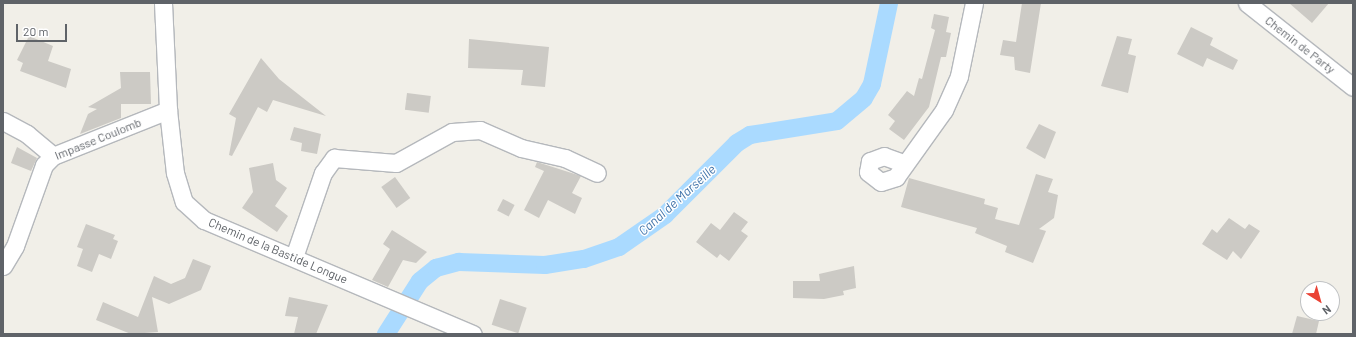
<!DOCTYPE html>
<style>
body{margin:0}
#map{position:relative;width:1356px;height:337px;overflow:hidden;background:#f1efe8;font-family:Barlow,sans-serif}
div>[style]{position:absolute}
.canal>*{height:18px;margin:-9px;padding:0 9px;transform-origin:9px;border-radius:9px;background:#aadaff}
.building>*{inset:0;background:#cccac5;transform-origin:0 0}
.roads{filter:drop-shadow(1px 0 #b5b8bc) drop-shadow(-1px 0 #b5b8bc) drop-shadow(0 1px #b5b8bc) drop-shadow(0 -1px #b5b8bc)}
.minor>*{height:17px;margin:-8.5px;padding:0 8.5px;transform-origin:8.5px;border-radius:8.5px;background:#fff}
span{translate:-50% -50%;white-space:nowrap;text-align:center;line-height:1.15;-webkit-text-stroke:3px #fff;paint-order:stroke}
.street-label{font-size:12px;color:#5f6368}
.water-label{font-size:13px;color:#4174aa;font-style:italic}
.frame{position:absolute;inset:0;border:4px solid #5f6368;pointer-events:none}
.north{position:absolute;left:1300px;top:281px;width:40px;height:40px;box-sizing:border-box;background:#fff;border:1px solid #bfc1c3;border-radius:50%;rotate:143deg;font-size:11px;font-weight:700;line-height:16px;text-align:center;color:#5f6368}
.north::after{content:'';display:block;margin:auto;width:14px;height:18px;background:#ea4335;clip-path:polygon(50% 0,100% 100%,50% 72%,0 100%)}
.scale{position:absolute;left:16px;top:24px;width:51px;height:18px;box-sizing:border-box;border:2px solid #5f6368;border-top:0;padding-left:5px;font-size:12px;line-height:14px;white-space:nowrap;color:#5f6368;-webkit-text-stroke:3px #fff;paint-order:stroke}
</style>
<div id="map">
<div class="canal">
<i style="left:386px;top:334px;width:63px;rotate:-57.3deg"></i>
<i style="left:420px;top:281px;width:21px;rotate:-39deg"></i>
<i style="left:436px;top:268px;width:24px;rotate:-15deg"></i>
<i style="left:459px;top:262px;width:86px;rotate:2deg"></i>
<i style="left:545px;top:265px;width:39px;rotate:-9deg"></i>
<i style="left:584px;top:259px;width:37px;rotate:-19deg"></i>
<i style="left:619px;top:247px;width:56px;rotate:-34.8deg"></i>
<i style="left:665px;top:215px;width:102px;rotate:-45deg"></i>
<i style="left:737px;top:143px;width:15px;rotate:-32deg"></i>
<i style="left:750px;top:135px;width:88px;rotate:-9.1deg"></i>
<i style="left:837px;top:121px;width:35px;rotate:-40deg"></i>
<i style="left:864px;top:98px;width:16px;rotate:-60deg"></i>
<i style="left:872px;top:84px;width:83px;rotate:-78.1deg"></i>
</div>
<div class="building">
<i style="clip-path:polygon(1022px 3px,1041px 3px,1030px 73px,1015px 70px,1014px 57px,1000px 55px,1003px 40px,1016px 42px)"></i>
<i style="clip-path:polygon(1289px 3px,1329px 3px,1312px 23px)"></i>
<i style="clip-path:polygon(934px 14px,949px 17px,946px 32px,951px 33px,946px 57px,941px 57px,929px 107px,904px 140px,889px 129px,895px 121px,888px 115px,907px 91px,914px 96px,919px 78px,922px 79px,935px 30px,931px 28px)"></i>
<i style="clip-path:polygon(1191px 27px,1213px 38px,1210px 45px,1238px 60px,1233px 70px,1207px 58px,1203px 67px,1177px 54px)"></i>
<i style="clip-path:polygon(29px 36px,53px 46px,48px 61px,71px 69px,66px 88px,20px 71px,23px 63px,17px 60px)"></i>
<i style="clip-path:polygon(1117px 36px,1132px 39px,1128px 54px,1136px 56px,1128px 93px,1101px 86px)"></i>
<i style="clip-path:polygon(469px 39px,549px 47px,545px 87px,521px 85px,523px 70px,468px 68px)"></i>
<i style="clip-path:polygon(261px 58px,279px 79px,326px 116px,273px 100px,267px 112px,258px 107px,232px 156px,229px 155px,236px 118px,229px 114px)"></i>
<i style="clip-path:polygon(120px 72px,150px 72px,151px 104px,121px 104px,121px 118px,80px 134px,88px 114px,97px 109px,88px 107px,121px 88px)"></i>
<i style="left:407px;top:93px;width:24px;height:17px;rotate:7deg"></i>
<i style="clip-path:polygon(1039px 124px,1056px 132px,1045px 159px,1026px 148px)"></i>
<i style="clip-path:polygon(294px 127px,321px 134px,317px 154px,301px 151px,302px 143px,290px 140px)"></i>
<i style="clip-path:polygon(17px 147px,37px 158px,31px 171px,11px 163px)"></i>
<i style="clip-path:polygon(537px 162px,581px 176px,572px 193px,582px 198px,575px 214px,548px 200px,539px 218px,524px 210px,544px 171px,535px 167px)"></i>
<i style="clip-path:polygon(273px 163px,276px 180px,287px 188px,275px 206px,288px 216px,277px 232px,242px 208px,253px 192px,249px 168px)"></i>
<i style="clip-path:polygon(1036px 174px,1053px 179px,1048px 192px,1058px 195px,1054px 218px,1039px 229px,1046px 231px,1033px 263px,1005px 252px,1007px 246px,975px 233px,977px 228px,901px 207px,909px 178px,985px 199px,984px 204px,998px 208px,995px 219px,1019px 225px)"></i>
<i style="left:395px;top:177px;width:26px;height:17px;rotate:54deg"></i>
<i style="left:503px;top:199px;width:13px;height:13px;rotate:27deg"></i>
<i style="clip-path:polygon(734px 212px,748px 222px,741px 231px,748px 236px,729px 261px,720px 254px,717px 258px,696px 242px,711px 223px,720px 230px)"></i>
<i style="clip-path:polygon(1229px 218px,1245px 229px,1249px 224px,1260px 231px,1241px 259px,1233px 251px,1227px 260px,1202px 244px,1212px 229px,1217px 233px)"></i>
<i style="clip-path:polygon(86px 224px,115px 235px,113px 239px,118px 241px,111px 259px,99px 254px,92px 272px,77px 266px,83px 249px,77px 247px)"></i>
<i style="clip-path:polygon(392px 230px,427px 252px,416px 263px,403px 260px,388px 287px,372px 280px,390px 249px,383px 244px)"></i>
<i style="clip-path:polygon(193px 259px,211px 266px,201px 290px,169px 304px,152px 297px,158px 332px,131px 334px,96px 320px,103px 302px,138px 317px,154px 276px,171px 284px,185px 278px)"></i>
<i style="clip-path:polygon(854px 266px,856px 288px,843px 291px,844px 295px,824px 299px,793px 298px,793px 281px,820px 281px,819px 274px)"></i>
<i style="clip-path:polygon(289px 297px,328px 305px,316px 334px,294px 334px,298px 317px,285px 316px)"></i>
<i style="left:500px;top:299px;width:28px;height:27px;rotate:18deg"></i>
<i style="clip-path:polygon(1297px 316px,1319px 321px,1316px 334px,1292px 334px)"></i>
</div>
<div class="roads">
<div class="minor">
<i style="left:163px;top:3px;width:107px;rotate:87.3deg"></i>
<i style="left:168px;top:110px;width:63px;rotate:83.7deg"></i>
<i style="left:175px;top:173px;width:30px;rotate:73deg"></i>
<i style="left:184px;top:202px;width:27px;rotate:42deg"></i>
<i style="left:204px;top:220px;width:292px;rotate:23deg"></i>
<i style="left:1247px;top:3px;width:135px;rotate:38.4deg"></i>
<i style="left:3px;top:121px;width:27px;rotate:28deg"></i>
<i style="left:27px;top:134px;width:34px;rotate:40deg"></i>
<i style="left:903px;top:163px;width:20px;rotate:-160deg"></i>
<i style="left:884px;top:156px;width:15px;rotate:160deg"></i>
<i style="left:870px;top:161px;width:11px;rotate:100deg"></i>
<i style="left:868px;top:172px;width:16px;rotate:38deg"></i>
<i style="left:881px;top:182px;width:16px;rotate:-18deg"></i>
<i style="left:896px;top:177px;width:82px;rotate:-54.4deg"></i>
<i style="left:944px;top:110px;width:37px;rotate:-66deg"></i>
<i style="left:959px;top:76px;width:75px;rotate:-78.4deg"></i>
<i style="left:294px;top:257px;width:89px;rotate:-71deg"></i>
<i style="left:323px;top:173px;width:19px;rotate:-54deg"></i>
<i style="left:334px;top:158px;width:62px;rotate:4.6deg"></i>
<i style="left:396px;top:163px;width:64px;rotate:-29deg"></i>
<i style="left:452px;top:132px;width:28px;rotate:-4deg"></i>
<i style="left:480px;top:130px;width:45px;rotate:23.7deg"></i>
<i style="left:521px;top:148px;width:45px;rotate:12.8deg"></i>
<i style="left:565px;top:158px;width:35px;rotate:25deg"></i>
<i style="left:3px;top:266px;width:23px;rotate:-59deg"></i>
<i style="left:15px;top:246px;width:86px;rotate:-70.3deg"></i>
<i style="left:44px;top:165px;width:13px;rotate:-45deg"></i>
<i style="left:53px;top:156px;width:124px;rotate:-21.8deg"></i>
</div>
</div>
<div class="street-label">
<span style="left:1300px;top:45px;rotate:38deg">Chemin de Party</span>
<span style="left:98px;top:139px;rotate:-22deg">Impasse Coulomb</span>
<span style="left:278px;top:251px;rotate:23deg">Chemin de la Bastide Longue</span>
</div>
<div class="water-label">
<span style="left:677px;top:200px;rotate:-42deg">Canal de Marseille</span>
</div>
<div class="frame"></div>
<div class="north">N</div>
<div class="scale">20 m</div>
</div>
